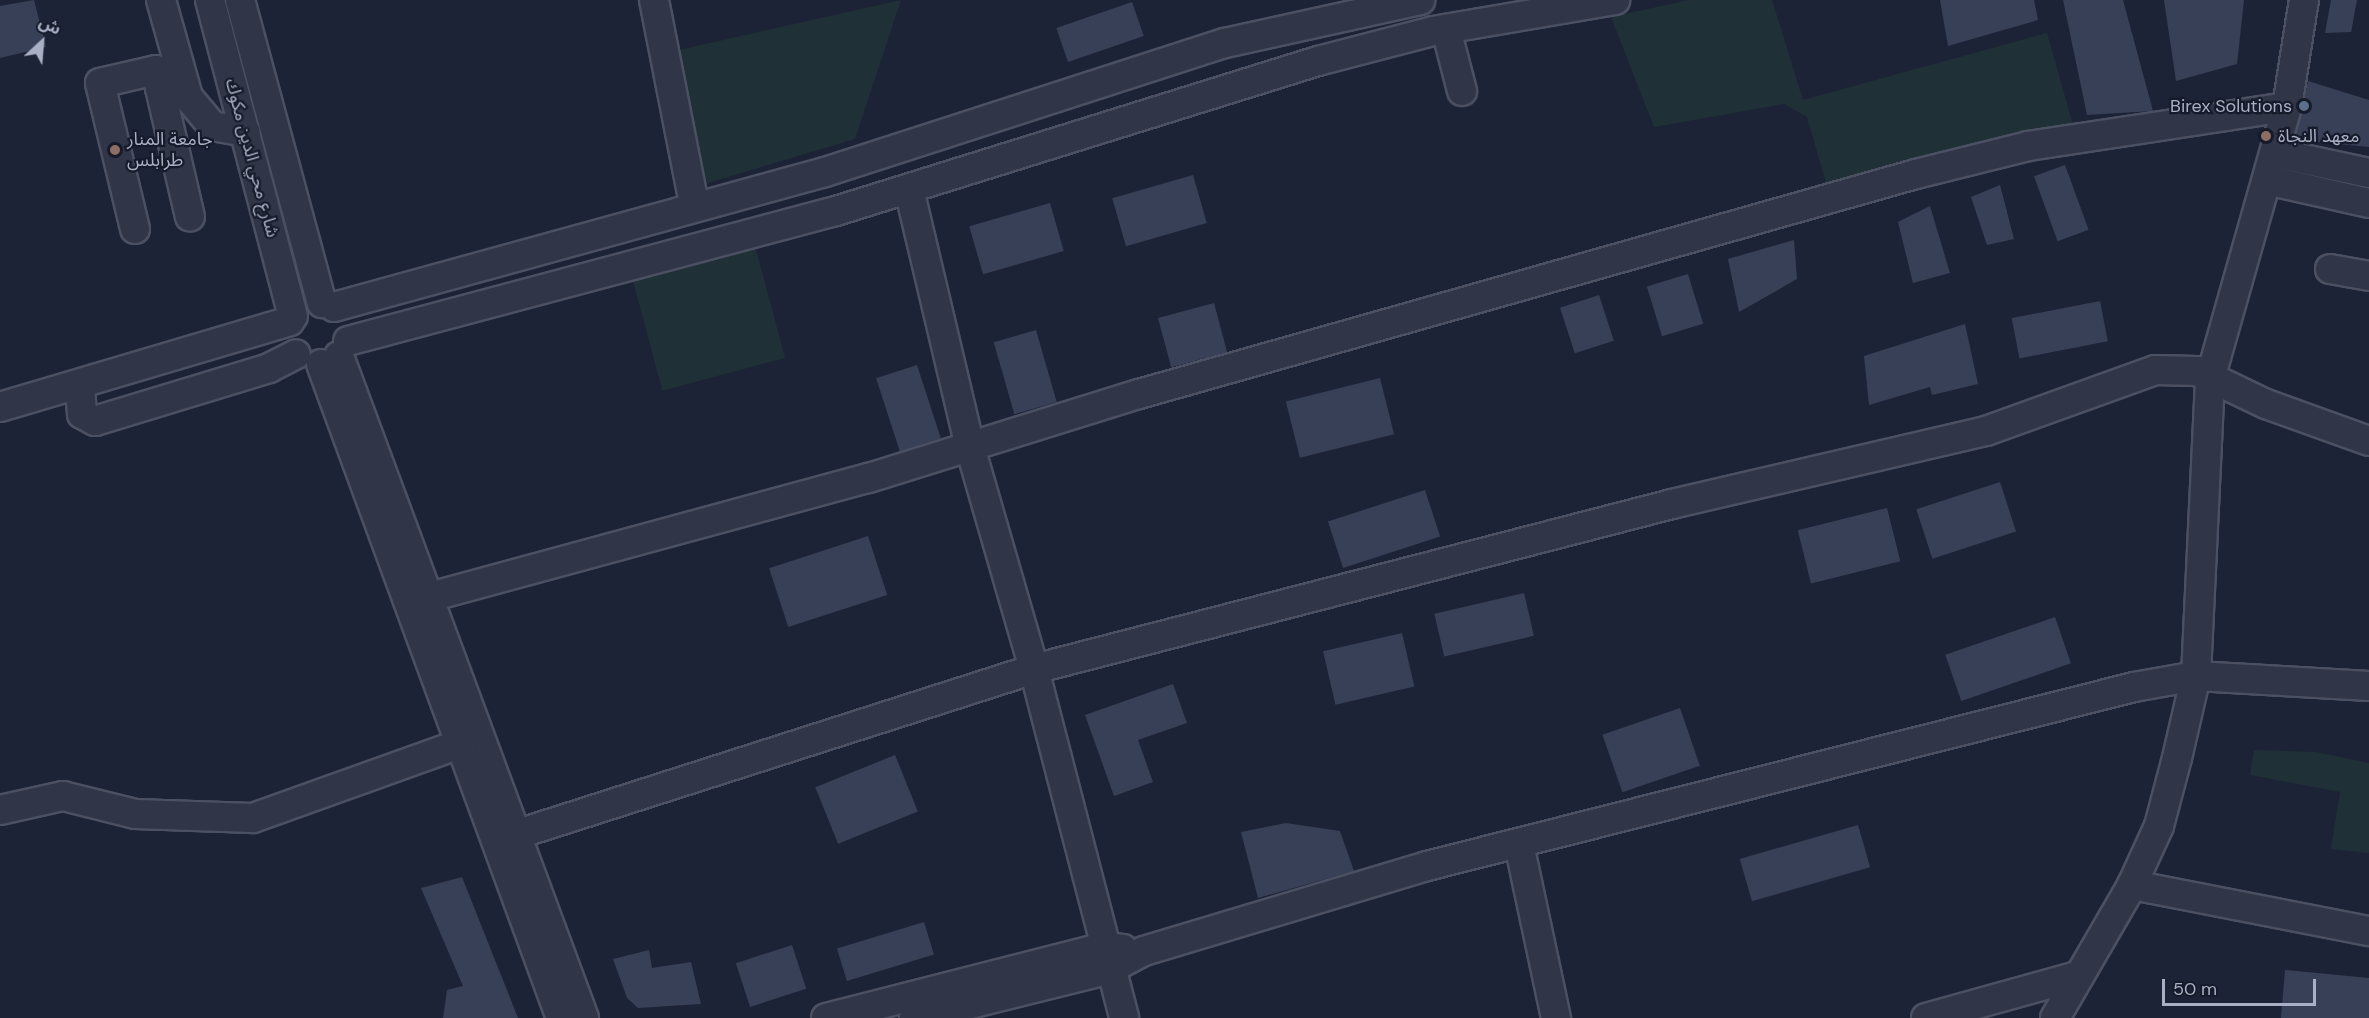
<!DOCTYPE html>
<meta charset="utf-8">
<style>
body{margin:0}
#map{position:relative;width:2369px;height:1018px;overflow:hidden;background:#1d2336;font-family:"DM Sans","Noto Sans Arabic",sans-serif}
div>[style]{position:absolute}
.green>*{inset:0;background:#1f3037;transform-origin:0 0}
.building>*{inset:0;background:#384057;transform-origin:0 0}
.roads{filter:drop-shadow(2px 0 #4b5062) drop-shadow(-2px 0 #4b5062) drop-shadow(0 2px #4b5062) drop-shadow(0 -2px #4b5062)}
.minor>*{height:28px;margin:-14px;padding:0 14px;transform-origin:14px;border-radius:14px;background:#303647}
.dots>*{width:16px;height:16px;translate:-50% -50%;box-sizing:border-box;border:3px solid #161b2b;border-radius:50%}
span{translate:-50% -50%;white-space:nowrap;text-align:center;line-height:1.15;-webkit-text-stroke:4.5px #161b2b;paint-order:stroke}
.poi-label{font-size:18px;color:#a9afc4}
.right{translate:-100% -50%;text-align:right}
.left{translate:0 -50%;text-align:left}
.street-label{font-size:18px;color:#a9afc4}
.north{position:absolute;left:12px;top:12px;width:60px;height:60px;-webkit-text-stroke:4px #161b2b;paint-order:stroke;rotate:26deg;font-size:16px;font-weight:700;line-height:24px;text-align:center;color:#a9afc4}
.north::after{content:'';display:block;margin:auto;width:21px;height:27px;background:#a9afc4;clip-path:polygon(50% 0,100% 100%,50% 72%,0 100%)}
.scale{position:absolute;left:2162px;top:979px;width:154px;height:27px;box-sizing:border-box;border:3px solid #a9afc4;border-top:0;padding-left:8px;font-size:18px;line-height:21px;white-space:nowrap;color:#a9afc4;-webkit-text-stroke:4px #161b2b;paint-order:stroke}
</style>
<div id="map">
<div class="green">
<i style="clip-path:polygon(901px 0,855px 139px,701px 185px,679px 50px)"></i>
<i style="clip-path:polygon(1689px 0,1772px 0,1803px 100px,2047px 33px,2075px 132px,1831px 200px,1807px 117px,1784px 104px,1654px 127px,1611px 17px)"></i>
<i style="left:754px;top:242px;width:120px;height:127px;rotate:75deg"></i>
<i style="clip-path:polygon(2254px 750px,2316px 752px,2369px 763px,2369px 853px,2331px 849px,2340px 792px,2250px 775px)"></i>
</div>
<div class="building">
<i style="clip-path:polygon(34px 0,46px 47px,0 58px,0 6px)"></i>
<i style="clip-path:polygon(1940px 0,2034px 0,2038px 20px,1948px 46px)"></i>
<i style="clip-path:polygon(2063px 0,2123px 0,2153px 111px,2087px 115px)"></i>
<i style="clip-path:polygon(2164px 0,2244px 0,2237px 64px,2176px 81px)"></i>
<i style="clip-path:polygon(2331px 0,2357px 0,2351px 32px,2325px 33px)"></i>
<i style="left:1132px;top:2px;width:36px;height:80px;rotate:71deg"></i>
<i style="clip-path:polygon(2308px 81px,2369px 100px,2369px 147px,2295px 140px)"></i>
<i style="left:2065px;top:165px;width:69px;height:33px;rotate:70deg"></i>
<i style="left:1193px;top:175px;width:50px;height:84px;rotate:74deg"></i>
<i style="clip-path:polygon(2000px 185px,2014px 239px,1987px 245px,1971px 197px)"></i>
<i style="left:1050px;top:203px;width:50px;height:84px;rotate:74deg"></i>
<i style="clip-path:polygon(1930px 206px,1950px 273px,1913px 283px,1898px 222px)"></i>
<i style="clip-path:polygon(1794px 240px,1797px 279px,1739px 312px,1728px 259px)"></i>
<i style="left:1688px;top:274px;width:52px;height:43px;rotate:73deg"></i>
<i style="left:1599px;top:295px;width:48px;height:41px;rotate:72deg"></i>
<i style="left:2100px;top:301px;width:41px;height:90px;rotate:79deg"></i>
<i style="left:1214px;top:303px;width:51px;height:58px;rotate:75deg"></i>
<i style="clip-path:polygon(1965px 324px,1978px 384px,1932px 395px,1930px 387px,1869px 405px,1864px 356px)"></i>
<i style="left:1036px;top:330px;width:75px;height:44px;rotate:74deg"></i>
<i style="left:917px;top:365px;width:77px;height:43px;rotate:72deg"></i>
<i style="left:1380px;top:378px;width:58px;height:97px;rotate:76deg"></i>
<i style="left:2000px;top:482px;width:52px;height:88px;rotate:72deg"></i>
<i style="left:1425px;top:490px;width:49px;height:102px;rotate:72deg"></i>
<i style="left:1887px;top:508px;width:55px;height:92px;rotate:76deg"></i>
<i style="left:868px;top:536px;width:62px;height:104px;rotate:72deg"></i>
<i style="left:1524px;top:593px;width:44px;height:92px;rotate:77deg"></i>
<i style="left:2055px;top:617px;width:49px;height:116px;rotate:71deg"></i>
<i style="left:1402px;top:633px;width:55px;height:81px;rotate:77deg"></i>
<i style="clip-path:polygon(1173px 684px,1187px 723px,1138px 740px,1153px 782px,1114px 796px,1085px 715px)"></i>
<i style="left:1680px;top:708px;width:61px;height:82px;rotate:71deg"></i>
<i style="left:895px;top:755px;width:61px;height:86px;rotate:68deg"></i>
<i style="clip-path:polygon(1286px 823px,1340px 831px,1354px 871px,1258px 898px,1241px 832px)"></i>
<i style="left:1858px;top:825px;width:44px;height:123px;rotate:74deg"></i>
<i style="clip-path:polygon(462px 877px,518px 1018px,443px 1018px,447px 990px,463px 986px,421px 888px)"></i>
<i style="left:924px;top:922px;width:34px;height:91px;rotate:73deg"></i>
<i style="left:792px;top:945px;width:46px;height:59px;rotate:72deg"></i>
<i style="clip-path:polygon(649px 950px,652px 968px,691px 962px,701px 1004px,638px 1008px,627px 998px,613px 959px)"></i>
<i style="clip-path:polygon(2285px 970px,2369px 978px,2369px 1018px,2281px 1018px)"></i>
</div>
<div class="roads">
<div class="minor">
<i style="left:161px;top:0;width:101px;rotate:74.4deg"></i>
<i style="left:188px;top:97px;width:38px;rotate:50deg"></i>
<i style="left:212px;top:126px;width:34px;rotate:10deg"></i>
<i style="left:210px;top:0;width:327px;rotate:75.3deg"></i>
<i style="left:240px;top:0;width:314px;rotate:74.9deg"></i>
<i style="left:654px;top:0;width:208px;rotate:78.9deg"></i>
<i style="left:1446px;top:29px;width:64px;rotate:75.5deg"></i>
<i style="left:160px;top:88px;width:132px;rotate:76.9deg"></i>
<i style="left:2275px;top:153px;width:96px;rotate:12deg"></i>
<i style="left:2267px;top:180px;width:105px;rotate:12.7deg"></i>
<i style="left:909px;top:189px;width:265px;rotate:76.7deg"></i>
<i style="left:970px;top:447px;width:231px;rotate:73.9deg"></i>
<i style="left:1034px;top:669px;width:360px;rotate:75.5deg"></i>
<i style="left:135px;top:229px;width:150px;rotate:-103.5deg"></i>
<i style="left:100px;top:83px;width:57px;rotate:-13.1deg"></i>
<i style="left:156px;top:70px;width:18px;rotate:77deg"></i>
<i style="left:160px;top:88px;width:23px;rotate:-13deg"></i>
<i style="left:2330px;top:269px;width:40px;rotate:10deg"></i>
<i style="left:334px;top:307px;width:509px;rotate:-15.37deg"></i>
<i style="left:825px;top:172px;width:420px;rotate:-17.9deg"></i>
<i style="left:1225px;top:43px;width:200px;rotate:-12.4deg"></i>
<i style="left:348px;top:341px;width:505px;rotate:-14.92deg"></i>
<i style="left:836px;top:211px;width:505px;rotate:-17.29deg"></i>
<i style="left:1318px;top:61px;width:119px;rotate:-14.6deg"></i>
<i style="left:1433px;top:31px;width:185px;rotate:-9.7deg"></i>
<i style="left:339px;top:356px;width:706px;rotate:69.69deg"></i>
<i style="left:321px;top:364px;width:697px;rotate:69.85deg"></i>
<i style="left:80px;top:386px;width:28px;rotate:86deg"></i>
<i style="left:82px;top:414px;width:15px;rotate:28deg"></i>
<i style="left:95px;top:421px;width:182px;rotate:-16.9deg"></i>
<i style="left:269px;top:368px;width:30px;rotate:-27deg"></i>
<i style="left:0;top:407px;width:302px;rotate:-16.5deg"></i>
<i style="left:426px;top:598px;width:459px;rotate:-15.2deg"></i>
<i style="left:869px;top:478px;width:283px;rotate:-17.3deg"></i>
<i style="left:1139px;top:394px;width:808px;rotate:-15.81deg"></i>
<i style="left:1916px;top:174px;width:115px;rotate:-14deg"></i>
<i style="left:2028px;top:146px;width:262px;rotate:-8.6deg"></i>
<i style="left:0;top:810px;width:65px;rotate:-12.5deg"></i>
<i style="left:63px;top:796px;width:74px;rotate:14deg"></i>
<i style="left:135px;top:814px;width:118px;rotate:1.9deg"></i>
<i style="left:253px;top:818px;width:220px;rotate:-19.7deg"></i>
<i style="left:518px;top:834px;width:542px;rotate:-17.73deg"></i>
<i style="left:1034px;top:669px;width:659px;rotate:-14.5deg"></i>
<i style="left:1672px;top:504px;width:322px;rotate:-13.1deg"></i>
<i style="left:1986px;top:431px;width:180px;rotate:-19.8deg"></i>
<i style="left:2155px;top:370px;width:42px;rotate:1.4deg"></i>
<i style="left:2197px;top:371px;width:76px;rotate:25.6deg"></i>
<i style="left:2266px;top:404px;width:109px;rotate:19.8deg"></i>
<i style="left:1519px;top:844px;width:178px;rotate:78deg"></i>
<i style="left:2132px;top:885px;width:241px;rotate:11deg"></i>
<i style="left:826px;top:1018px;width:287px;rotate:-14.3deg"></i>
<i style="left:1104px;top:947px;width:19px;rotate:6deg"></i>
<i style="left:914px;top:1018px;width:202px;rotate:-14deg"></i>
<i style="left:1110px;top:969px;width:38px;rotate:-28deg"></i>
<i style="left:1144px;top:951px;width:295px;rotate:-16.7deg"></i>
<i style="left:1427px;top:866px;width:729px;rotate:-14.21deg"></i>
<i style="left:2134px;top:687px;width:63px;rotate:-10.1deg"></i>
<i style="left:2196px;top:676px;width:173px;rotate:3.3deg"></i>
<i style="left:1926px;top:1018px;width:157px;rotate:-15.5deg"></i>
<i style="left:2055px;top:1018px;width:154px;rotate:-59.9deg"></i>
<i style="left:2132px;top:885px;width:65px;rotate:-65.4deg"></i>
<i style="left:2159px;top:826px;width:70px;rotate:-75.2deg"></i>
<i style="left:2177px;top:758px;width:84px;rotate:-77deg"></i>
<i style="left:2196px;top:676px;width:297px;rotate:-87.3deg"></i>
<i style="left:2210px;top:379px;width:283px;rotate:-74.2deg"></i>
<i style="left:2287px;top:107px;width:108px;rotate:-81deg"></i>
</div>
</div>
<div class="dots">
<i style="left:2304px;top:106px;background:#5c6f8a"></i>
<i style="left:2266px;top:136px;background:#8d6e63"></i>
<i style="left:115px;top:150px;background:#8d6e63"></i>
</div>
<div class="poi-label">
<span class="right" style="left:2292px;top:106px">Birex Solutions</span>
<span class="left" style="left:2278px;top:136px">معهد النجاة</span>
<span class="left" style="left:127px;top:150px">جامعة المنار<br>طرابلس</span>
</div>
<div class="street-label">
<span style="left:252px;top:158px;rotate:75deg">شارع محي الدين مكوك</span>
</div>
<div class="north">ش</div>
<div class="scale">50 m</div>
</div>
